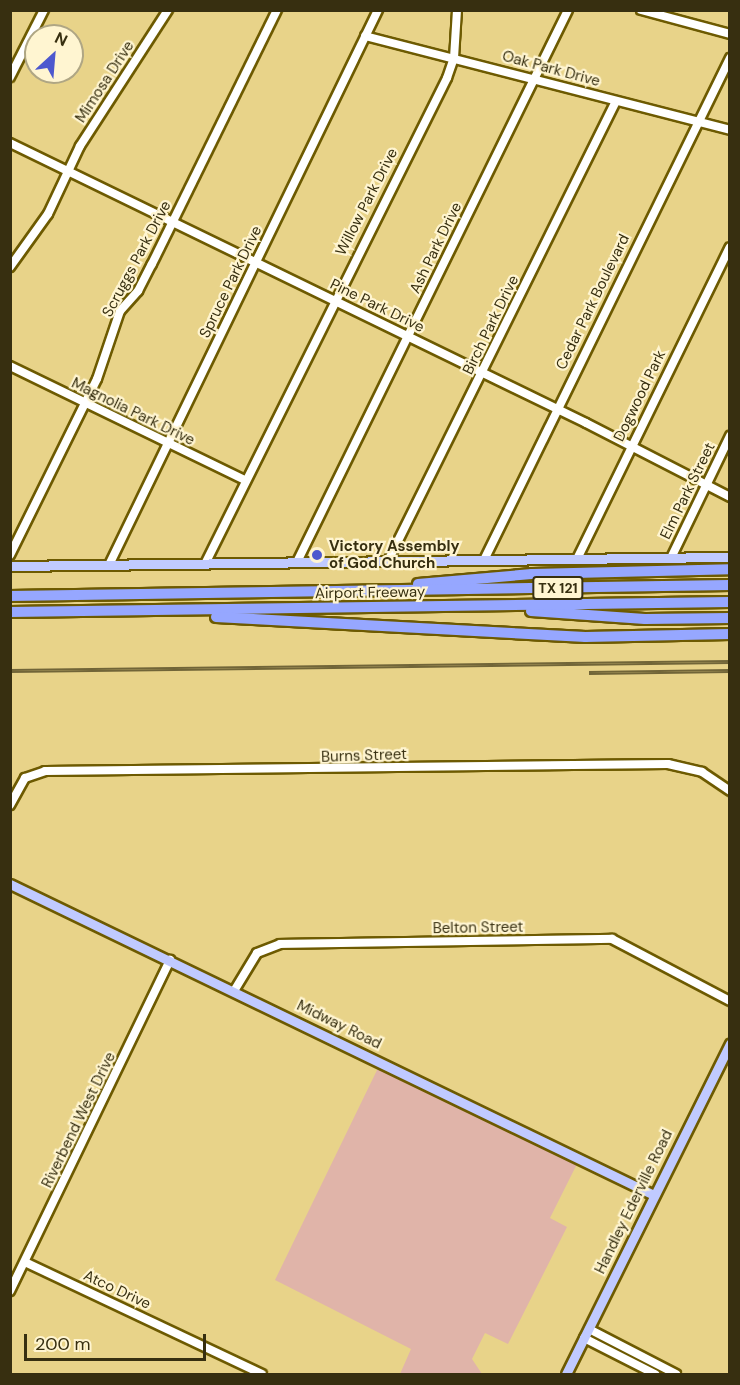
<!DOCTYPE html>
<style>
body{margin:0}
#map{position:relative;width:740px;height:1385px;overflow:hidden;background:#e8d389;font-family:"DM Sans",sans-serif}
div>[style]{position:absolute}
.green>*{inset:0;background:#e0b4a9}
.roads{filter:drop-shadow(2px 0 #6d5a01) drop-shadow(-2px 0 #6d5a01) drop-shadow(0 2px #6d5a01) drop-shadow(0 -2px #6d5a01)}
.minor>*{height:8px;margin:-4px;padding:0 4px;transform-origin:4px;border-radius:4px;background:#fff}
.major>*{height:9px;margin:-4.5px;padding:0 4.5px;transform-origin:4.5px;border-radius:4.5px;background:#c0caff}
.highway>*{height:10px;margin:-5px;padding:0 5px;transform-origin:5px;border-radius:5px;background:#96a7ff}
.rail>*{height:4px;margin-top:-2px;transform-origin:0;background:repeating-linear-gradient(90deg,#fff5d1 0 4.5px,#716538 0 9px);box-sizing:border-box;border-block:2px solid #716538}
.dots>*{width:16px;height:16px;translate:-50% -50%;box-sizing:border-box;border:3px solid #fff5d1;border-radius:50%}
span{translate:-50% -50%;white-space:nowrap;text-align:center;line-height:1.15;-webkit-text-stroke:4.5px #fff5d1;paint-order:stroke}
.shield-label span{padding:2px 4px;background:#fff5d1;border:2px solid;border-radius:4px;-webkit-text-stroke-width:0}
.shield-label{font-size:14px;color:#372f10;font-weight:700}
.street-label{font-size:15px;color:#372f10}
.poi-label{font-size:15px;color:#372f10;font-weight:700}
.left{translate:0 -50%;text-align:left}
.frame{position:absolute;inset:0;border:12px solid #372f10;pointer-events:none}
.north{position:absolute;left:24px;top:24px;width:60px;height:60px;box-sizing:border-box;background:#fff5d1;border:2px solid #afa684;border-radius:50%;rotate:26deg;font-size:16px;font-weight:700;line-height:24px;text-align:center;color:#372f10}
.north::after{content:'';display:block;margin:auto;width:21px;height:27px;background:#4d58ce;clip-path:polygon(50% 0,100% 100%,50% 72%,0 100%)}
.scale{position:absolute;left:24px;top:1334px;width:182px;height:27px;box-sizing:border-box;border:3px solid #372f10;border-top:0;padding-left:8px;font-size:18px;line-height:21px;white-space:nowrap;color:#372f10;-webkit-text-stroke:4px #fff5d1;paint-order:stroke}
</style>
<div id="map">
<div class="green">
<i style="clip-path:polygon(379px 1066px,578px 1162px,550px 1218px,567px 1227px,508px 1344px,485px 1333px,472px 1359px,482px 1374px,400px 1374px,411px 1349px,275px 1280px)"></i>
</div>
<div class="roads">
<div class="minor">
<i style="left:641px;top:10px;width:92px;rotate:15.1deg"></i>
<i style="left:365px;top:36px;width:377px;rotate:14.4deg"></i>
<i style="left:10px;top:77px;width:75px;rotate:-63.1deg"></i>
<i style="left:10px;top:143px;width:640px;rotate:25.92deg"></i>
<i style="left:586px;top:423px;width:162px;rotate:27.2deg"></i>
<i style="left:10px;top:267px;width:65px;rotate:-54.4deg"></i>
<i style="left:48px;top:214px;width:75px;rotate:-64.8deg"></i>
<i style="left:80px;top:146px;width:162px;rotate:-57.1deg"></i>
<i style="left:10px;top:366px;width:261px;rotate:25.9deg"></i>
<i style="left:10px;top:555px;width:196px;rotate:-63.7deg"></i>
<i style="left:97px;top:379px;width:72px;rotate:-71.3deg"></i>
<i style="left:120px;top:311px;width:27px;rotate:-48deg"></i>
<i style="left:138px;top:291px;width:30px;rotate:-63deg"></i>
<i style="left:152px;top:264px;width:283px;rotate:-63.8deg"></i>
<i style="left:671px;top:558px;width:136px;rotate:-64.2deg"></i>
<i style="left:577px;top:559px;width:347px;rotate:-63.9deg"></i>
<i style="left:484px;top:560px;width:559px;rotate:-63.89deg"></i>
<i style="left:388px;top:561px;width:513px;rotate:-63.63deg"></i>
<i style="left:297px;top:562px;width:615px;rotate:-63.85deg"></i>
<i style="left:205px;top:564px;width:543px;rotate:-63.53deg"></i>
<i style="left:447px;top:78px;width:21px;rotate:-71deg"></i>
<i style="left:454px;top:58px;width:48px;rotate:-86.4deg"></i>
<i style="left:109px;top:565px;width:617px;rotate:-64.14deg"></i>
<i style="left:10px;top:805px;width:31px;rotate:-61deg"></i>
<i style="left:25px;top:778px;width:21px;rotate:-19deg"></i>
<i style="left:45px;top:771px;width:623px;rotate:-0.64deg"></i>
<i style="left:668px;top:764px;width:35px;rotate:13deg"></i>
<i style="left:702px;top:772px;width:34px;rotate:34deg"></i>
<i style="left:234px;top:991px;width:44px;rotate:-58.8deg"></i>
<i style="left:257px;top:953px;width:25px;rotate:-21deg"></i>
<i style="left:280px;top:944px;width:332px;rotate:-0.9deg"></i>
<i style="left:612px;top:939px;width:133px;rotate:27.7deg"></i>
<i style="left:25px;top:1262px;width:262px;rotate:25.3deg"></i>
<i style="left:10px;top:1291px;width:368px;rotate:-64.2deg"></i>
<i style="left:589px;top:1329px;width:98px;rotate:27.3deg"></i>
<i style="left:584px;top:1338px;width:80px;rotate:26.9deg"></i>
</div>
<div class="major">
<i style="left:10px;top:566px;width:720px;rotate:-0.72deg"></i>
<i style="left:10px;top:884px;width:715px;rotate:25.78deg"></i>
<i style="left:566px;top:1374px;width:369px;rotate:-63.6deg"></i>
</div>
<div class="highway">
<i style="left:418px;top:584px;width:114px;rotate:-5deg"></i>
<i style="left:532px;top:574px;width:198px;rotate:-1.4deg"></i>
<i style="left:10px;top:596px;width:720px;rotate:-0.88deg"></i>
<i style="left:531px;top:611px;width:114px;rotate:4deg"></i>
<i style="left:645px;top:619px;width:85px;rotate:-0.7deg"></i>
<i style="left:10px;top:612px;width:720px;rotate:-0.8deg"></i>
<i style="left:216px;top:617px;width:370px;rotate:3.1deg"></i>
<i style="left:585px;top:637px;width:145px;rotate:-1.2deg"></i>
</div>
</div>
<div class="rail">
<i style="left:10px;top:671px;width:720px;rotate:-0.72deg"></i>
<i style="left:589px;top:673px;width:141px;rotate:-0.8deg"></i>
</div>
<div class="dots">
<i style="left:317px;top:555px;background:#4d58ce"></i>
</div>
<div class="shield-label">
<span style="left:558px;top:588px">TX 121</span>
</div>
<div class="street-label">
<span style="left:551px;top:69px;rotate:15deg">Oak Park Drive</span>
<span style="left:105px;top:82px;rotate:-57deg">Mimosa Drive</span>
<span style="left:367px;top:202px;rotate:-63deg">Willow Park Drive</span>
<span style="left:436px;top:248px;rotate:-64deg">Ash Park Drive</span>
<span style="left:137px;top:259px;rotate:-62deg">Scruggs Park Drive</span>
<span style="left:231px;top:282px;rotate:-64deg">Spruce Park Drive</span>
<span style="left:593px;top:302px;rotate:-64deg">Cedar Park Boulevard</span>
<span style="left:377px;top:306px;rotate:26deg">Pine Park Drive</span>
<span style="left:491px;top:325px;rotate:-64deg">Birch Park Drive</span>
<span style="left:640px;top:396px;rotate:-64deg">Dogwood Park</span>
<span style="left:133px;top:412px;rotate:26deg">Magnolia Park Drive</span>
<span style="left:688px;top:491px;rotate:-64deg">Elm Park Street</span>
<span style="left:370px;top:593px;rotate:-1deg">Airport Freeway</span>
<span style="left:364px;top:756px;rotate:-2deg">Burns Street</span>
<span style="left:478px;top:928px;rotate:-1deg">Belton Street</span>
<span style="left:339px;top:1025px;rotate:26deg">Midway Road</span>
<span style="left:79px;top:1120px;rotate:-64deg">Riverbend West Drive</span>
<span style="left:634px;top:1202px;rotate:-64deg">Handley Ederville Road</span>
<span style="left:117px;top:1290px;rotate:25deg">Atco Drive</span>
</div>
<div class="poi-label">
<span class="left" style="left:329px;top:555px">Victory Assembly<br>of God Church</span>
</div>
<div class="frame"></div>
<div class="north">N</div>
<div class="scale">200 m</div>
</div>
